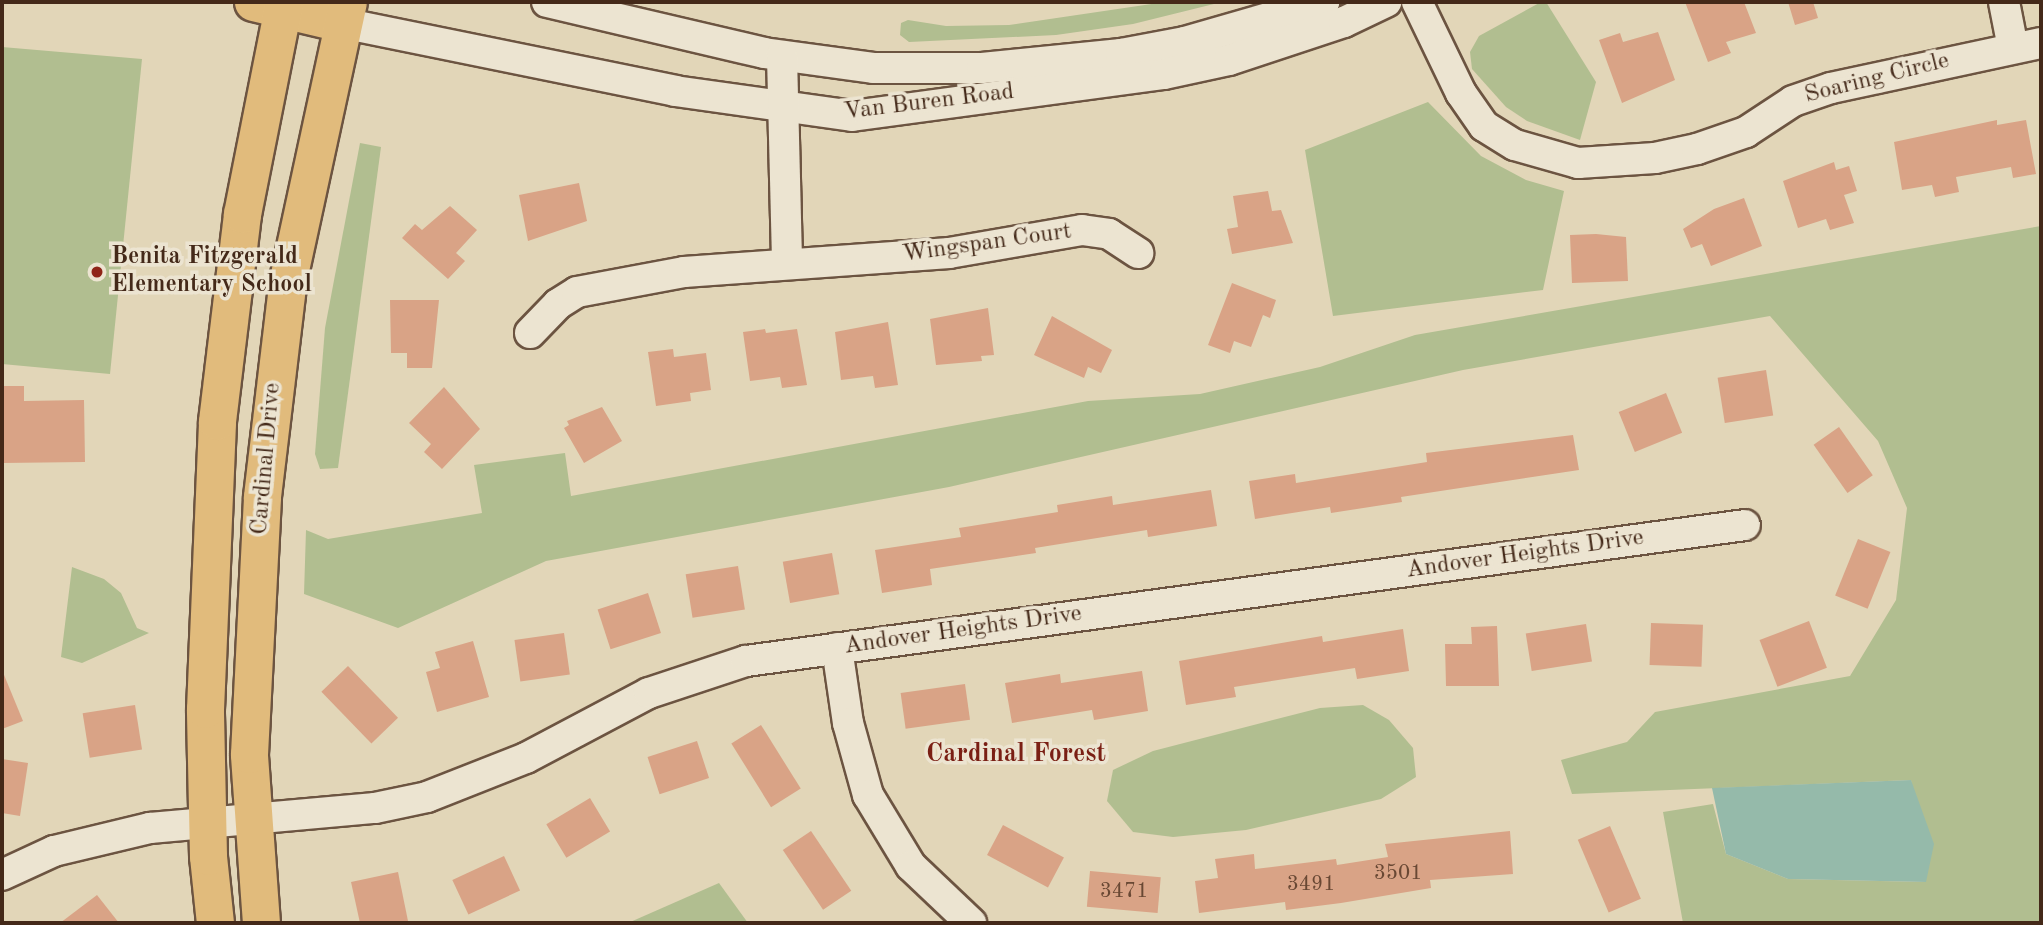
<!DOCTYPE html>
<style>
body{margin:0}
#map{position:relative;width:2043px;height:925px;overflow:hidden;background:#e2d6b8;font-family:"Old Standard TT",serif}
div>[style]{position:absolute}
.green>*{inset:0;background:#b1be90}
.water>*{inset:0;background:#95baaa}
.building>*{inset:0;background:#d9a386;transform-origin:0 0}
.roads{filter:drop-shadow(2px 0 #6c5441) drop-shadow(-2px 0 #6c5441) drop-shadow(0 2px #6c5441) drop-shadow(0 -2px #6c5441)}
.minor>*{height:30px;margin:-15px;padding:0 15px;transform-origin:15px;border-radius:15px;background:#ece4d1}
.major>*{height:37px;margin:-18.5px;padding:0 18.5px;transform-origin:18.5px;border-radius:18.5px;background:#e1bb7c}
.dots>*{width:19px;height:19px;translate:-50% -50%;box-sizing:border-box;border:4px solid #ece4d1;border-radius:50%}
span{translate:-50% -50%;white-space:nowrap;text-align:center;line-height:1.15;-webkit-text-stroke:7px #ece4d1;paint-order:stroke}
.number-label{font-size:21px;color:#694834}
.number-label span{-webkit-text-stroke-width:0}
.street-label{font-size:24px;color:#442919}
.poi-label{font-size:24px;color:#442919;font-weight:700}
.left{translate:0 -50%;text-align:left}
.neighbourhood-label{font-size:26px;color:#7a1f14;font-weight:700}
.frame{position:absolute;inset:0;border:4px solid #442919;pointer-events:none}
</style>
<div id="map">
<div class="green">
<i style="clip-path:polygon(1165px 2px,1222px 2px,1133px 24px,1056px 35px,909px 42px,900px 35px,901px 23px,908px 20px,946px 26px,1009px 25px)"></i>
<i style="clip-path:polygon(1541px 2px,1546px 2px,1596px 82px,1580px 140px,1527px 121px,1506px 107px,1472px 69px,1470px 52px,1479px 36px)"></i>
<i style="clip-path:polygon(2px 47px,142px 59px,110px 374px,2px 364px)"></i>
<i style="clip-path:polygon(1428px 102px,1481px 156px,1526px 180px,1564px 191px,1543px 290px,1333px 316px,1305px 150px)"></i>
<i style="clip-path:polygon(360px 143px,381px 147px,338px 468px,320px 469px,315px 454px,325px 328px)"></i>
<i style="clip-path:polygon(2041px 226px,2041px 923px,1683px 923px,1663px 812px,1713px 804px,1726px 854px,1788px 879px,1925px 882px,1911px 780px,1572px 794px,1561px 760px,1627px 742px,1655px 712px,1850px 676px,1896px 600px,1907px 508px,1878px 441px,1770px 316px,1463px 370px,949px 487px,546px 561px,398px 628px,304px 594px,306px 530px,328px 539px,482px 513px,474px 465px,565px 453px,571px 496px,1088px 401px,1200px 394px,1320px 367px,1415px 335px)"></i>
<i style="clip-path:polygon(72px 567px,104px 579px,121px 593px,137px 628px,149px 633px,82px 663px,61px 657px)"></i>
<i style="clip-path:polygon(1363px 705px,1389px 720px,1413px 748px,1416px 777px,1381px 799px,1246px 830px,1173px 837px,1133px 832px,1107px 801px,1113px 770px,1153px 751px,1320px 708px)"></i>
<i style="clip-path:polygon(719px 883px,748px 923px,628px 923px)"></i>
</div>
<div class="water">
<i style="clip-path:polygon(1911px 780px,1934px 844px,1926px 882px,1788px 879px,1726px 854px,1712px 788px)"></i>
</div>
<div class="building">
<i style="clip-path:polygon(1685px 2px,1744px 2px,1756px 33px,1726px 42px,1731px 53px,1708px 62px)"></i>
<i style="clip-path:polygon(1788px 2px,1813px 2px,1818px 18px,1795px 25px)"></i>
<i style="clip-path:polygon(1658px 32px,1675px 80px,1622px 103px,1599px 40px,1620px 33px,1623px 42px)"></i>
<i style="clip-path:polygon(1997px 120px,1997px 125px,2026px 120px,2036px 174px,2013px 178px,2011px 167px,1956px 177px,1959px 192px,1935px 197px,1932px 185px,1902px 190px,1894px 142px)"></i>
<i style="clip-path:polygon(1834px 162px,1836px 170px,1849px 166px,1857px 191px,1844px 195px,1854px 223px,1830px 230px,1826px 219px,1798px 228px,1783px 181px)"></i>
<i style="clip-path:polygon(579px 183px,587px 221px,528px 241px,519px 195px)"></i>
<i style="clip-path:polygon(1268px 191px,1272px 211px,1281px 210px,1293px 243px,1232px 254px,1227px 229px,1238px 227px,1233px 196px)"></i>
<i style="clip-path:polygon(1744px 198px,1762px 246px,1711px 266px,1702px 244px,1691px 248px,1683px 229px,1714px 209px)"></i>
<i style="clip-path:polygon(450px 206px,477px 230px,456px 253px,465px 261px,448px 279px,402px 238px,415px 224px,422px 230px)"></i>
<i style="clip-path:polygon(1596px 234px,1626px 237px,1628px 281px,1572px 283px,1570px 235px)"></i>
<i style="clip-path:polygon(1232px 283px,1276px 300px,1270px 318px,1263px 315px,1251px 347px,1234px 341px,1230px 353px,1208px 345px)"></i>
<i style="clip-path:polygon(390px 300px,439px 300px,432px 368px,407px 368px,407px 353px,391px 353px)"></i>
<i style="clip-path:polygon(988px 308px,994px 355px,981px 356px,982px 361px,936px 365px,930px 319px)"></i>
<i style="clip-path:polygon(1052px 316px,1112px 350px,1101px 373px,1088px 367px,1084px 378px,1034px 355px)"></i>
<i style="clip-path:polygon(888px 322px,898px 385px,875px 388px,873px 376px,841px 380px,835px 332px)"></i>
<i style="clip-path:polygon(765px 329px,766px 333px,797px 329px,807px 385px,782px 388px,780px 377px,750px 381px,743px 332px)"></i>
<i style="clip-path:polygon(673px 349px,674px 357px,706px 353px,711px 390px,690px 393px,691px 401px,656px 406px,648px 352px)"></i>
<i style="left:1766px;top:370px;width:46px;height:49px;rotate:81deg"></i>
<i style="clip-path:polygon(2px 386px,24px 386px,24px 401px,84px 400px,85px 462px,2px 463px)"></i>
<i style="clip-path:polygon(444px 387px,480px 429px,442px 469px,424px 452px,431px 444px,409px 423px)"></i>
<i style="left:1666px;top:393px;width:43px;height:51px;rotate:68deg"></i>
<i style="clip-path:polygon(602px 407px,622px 441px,584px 463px,564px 428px,569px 425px,567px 421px)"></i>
<i style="left:1839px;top:427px;width:59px;height:31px;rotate:55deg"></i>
<i style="clip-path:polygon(1573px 435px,1579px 470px,1401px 497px,1402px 502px,1331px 513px,1330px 507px,1255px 519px,1249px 481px,1295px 474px,1296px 483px,1427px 462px,1426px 453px)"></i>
<i style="clip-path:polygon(1211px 490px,1217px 526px,1148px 537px,1147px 530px,1035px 548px,1036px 553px,930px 569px,932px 585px,882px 593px,875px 550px,961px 537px,959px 528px,1058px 512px,1057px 505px,1112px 496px,1113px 505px)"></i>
<i style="left:1858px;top:539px;width:35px;height:61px;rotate:22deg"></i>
<i style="left:832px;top:553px;width:42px;height:50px;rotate:80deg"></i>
<i style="left:738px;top:566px;width:44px;height:53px;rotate:81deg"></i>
<i style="left:648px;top:593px;width:42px;height:53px;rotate:72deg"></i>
<i style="left:1809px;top:621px;width:50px;height:53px;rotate:69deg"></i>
<i style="left:1651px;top:623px;width:52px;height:42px;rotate:2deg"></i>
<i style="left:1586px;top:624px;width:38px;height:61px;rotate:81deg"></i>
<i style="clip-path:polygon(1497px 626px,1499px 686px,1446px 686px,1445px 644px,1472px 644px,1471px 627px)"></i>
<i style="clip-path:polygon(1403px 629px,1409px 671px,1357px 679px,1355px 668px,1234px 687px,1236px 697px,1186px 705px,1179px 661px,1322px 636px,1323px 642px)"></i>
<i style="left:564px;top:633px;width:42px;height:50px;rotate:82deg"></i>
<i style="clip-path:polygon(473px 641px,489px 697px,437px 712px,426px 672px,440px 668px,435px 652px)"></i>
<i style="left:348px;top:666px;width:72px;height:37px;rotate:46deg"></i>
<i style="clip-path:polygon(2px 670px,23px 721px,2px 729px)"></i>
<i style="clip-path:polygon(1142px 671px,1148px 711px,1094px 720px,1092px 710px,1012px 723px,1005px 683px,1060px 674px,1061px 683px)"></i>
<i style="left:965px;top:684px;width:36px;height:65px;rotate:82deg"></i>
<i style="left:135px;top:705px;width:45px;height:53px;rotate:81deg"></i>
<i style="left:761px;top:725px;width:75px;height:35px;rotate:58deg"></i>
<i style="left:697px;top:741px;width:39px;height:52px;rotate:72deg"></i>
<i style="clip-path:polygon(2px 759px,28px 763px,20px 816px,2px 813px)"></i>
<i style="left:590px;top:798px;width:39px;height:51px;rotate:59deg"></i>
<i style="left:1003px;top:825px;width:69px;height:34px;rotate:28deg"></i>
<i style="left:1610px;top:826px;width:79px;height:35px;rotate:67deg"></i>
<i style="left:811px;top:831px;width:72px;height:34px;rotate:56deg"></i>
<i style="clip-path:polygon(1510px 831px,1513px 874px,1430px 880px,1431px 888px,1341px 903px,1286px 910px,1285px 902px,1199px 913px,1195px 881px,1218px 878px,1215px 859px,1254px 854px,1255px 869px,1336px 859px,1337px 865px,1388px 857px,1385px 844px)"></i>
<i style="left:504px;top:856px;width:38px;height:57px;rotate:65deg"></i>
<i style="left:1090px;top:871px;width:71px;height:36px;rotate:5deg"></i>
<i style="clip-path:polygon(398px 872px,408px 921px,360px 923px,351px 882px)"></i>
<i style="clip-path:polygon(97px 895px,119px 923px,60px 923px)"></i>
</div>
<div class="roads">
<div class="minor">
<i style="left:547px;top:2px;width:223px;rotate:13.2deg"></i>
<i style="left:764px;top:53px;width:110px;rotate:7.8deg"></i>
<i style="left:873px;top:68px;width:109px"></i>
<i style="left:982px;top:68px;width:140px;rotate:-5.8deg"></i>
<i style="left:1121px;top:54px;width:65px;rotate:-10.6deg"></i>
<i style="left:1185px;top:42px;width:145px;rotate:-16.1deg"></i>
<i style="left:1417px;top:2px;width:101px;rotate:64.2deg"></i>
<i style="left:1461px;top:93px;width:40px;rotate:55.1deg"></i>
<i style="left:1484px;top:126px;width:36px;rotate:32deg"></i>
<i style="left:1515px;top:145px;width:66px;rotate:15.9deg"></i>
<i style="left:1578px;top:163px;width:77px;rotate:-3.7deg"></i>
<i style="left:1655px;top:158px;width:43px;rotate:-12.1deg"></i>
<i style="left:1697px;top:149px;width:52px;rotate:-19.1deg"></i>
<i style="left:1746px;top:132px;width:56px;rotate:-33.4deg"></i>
<i style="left:1793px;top:101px;width:40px;rotate:-18.9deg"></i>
<i style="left:1831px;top:88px;width:215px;rotate:-12.1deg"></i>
<i style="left:2004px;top:2px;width:47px;rotate:78.9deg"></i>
<i style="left:342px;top:23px;width:340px;rotate:11.5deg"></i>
<i style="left:675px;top:91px;width:179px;rotate:8deg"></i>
<i style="left:852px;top:116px;width:315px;rotate:-7.7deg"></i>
<i style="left:1164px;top:74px;width:66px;rotate:-12.2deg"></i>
<i style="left:1229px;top:60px;width:121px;rotate:-18.3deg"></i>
<i style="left:1344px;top:22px;width:47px;rotate:-25.5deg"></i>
<i style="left:782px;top:56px;width:206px;rotate:88.6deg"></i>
<i style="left:530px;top:333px;width:40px;rotate:-46deg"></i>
<i style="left:558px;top:304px;width:22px;rotate:-32deg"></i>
<i style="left:577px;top:292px;width:109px;rotate:-10.6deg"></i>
<i style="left:684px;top:272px;width:266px;rotate:-4.1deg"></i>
<i style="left:949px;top:253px;width:135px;rotate:-9.8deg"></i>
<i style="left:1082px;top:230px;width:27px;rotate:8deg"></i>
<i style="left:1109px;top:234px;width:35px;rotate:33deg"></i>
<i style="left:837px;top:648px;width:76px;rotate:81.7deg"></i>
<i style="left:848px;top:723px;width:75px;rotate:74.5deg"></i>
<i style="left:868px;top:795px;width:83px;rotate:58.8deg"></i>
<i style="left:911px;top:866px;width:83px;rotate:43.5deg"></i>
<i style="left:2px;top:875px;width:57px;rotate:-24.8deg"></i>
<i style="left:54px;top:851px;width:99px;rotate:-13.5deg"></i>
<i style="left:150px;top:828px;width:226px;rotate:-5.1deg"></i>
<i style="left:375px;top:808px;width:53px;rotate:-11.9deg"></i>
<i style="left:427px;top:797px;width:106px;rotate:-21.5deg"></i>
<i style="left:526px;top:758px;width:139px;rotate:-27.9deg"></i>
<i style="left:649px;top:693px;width:102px;rotate:-18.3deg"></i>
<i style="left:746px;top:661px;width:1008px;rotate:-7.75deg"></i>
</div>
<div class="major">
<i style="left:253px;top:2px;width:91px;rotate:13.3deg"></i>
<i style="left:215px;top:923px;width:67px;rotate:-96deg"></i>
<i style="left:208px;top:856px;width:147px;rotate:-91.2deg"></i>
<i style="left:205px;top:709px;width:288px;rotate:-87.6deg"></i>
<i style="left:217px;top:421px;width:209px;rotate:-83.1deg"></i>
<i style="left:242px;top:214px;width:216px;rotate:-78.8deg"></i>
<i style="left:261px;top:923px;width:169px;rotate:-94.1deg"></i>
<i style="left:249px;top:754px;width:258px;rotate:-87.1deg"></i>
<i style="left:262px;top:496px;width:219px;rotate:-83.2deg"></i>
<i style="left:288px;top:279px;width:283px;rotate:-77.8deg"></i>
</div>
</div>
<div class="dots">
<i style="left:97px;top:272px;background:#8f2418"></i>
</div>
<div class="number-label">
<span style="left:1398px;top:874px">3501</span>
<span style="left:1311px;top:885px">3491</span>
<span style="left:1124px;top:892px">3471</span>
</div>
<div class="street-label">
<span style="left:1877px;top:79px;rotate:-14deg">Soaring Circle</span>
<span style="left:929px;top:103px;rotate:-7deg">Van Buren Road</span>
<span style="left:987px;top:244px;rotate:-8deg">Wingspan Court</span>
<span style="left:267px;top:459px;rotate:-85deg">Cardinal Drive</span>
<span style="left:1525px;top:555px;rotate:-8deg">Andover Heights Drive</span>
<span style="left:963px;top:631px;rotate:-8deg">Andover Heights Drive</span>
</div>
<div class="poi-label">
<span class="left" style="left:111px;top:272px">Benita Fitzgerald<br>Elementary School</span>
</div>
<div class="neighbourhood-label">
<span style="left:1016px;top:755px">Cardinal Forest</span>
</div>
<div class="frame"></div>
</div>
